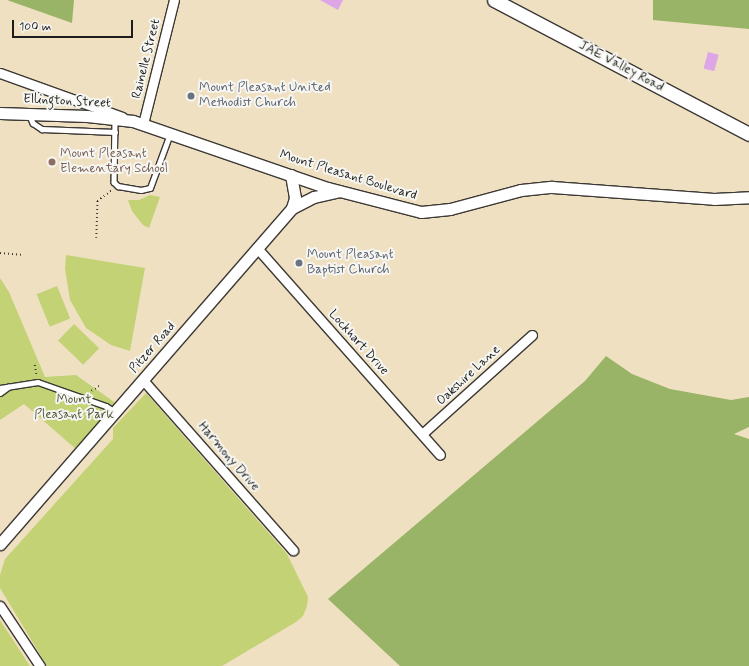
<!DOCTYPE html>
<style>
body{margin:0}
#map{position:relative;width:749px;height:666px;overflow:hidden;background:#f0e0c2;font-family:Mynerve,sans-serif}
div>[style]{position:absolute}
.green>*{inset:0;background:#c2d274;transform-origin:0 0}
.forest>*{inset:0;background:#99b466}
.building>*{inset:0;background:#dda6e7;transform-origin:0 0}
.path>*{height:1.5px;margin-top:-0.75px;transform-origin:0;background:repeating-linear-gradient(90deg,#3c3935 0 1px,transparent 0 4px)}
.roads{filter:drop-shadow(1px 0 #3c3935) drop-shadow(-1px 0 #3c3935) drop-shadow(0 1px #3c3935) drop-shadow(0 -1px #3c3935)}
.service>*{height:4.5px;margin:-2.25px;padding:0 2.25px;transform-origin:2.25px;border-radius:2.25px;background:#fff}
.minor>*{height:9px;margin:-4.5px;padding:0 4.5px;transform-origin:4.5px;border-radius:4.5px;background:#fff}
.tertiary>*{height:11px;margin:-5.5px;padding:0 5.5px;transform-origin:5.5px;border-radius:5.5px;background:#fff}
.secondary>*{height:13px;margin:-6.5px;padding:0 6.5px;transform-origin:6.5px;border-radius:6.5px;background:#fff}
.dots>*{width:11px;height:11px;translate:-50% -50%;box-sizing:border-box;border:2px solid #f6f6f2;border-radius:50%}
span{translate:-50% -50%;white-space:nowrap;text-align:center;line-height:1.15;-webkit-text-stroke:4px #f6f6f2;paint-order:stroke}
.street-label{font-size:13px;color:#1c1c1c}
.worship-label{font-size:13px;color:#5b616d}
.left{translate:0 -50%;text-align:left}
.education-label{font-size:13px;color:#785e54}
.park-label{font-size:13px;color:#4e5336}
.scale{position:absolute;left:12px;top:20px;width:121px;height:18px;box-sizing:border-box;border:2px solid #1c1c1c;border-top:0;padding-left:5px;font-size:12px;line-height:14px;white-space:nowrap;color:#1c1c1c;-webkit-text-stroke:3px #f6f6f2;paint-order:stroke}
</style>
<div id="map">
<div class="green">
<i style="clip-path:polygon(150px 195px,160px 197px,149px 228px,143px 225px,132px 211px,128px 200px,139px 200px)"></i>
<i style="clip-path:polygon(66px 255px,145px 268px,130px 351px,111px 345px,86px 328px,70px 300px,65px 269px)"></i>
<i style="clip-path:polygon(0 278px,9px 292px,45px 377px,76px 375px,117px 404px,77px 450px,24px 404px,0 420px)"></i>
<i style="left:57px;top:286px;width:35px;height:22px;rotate:68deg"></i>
<i style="left:74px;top:324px;width:35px;height:23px;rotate:44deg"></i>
<i style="clip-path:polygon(146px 393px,287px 554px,308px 597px,307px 606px,303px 616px,296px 622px,222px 666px,47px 666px,0 588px,0 575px,5px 559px,113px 439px,113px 428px)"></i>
<i style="clip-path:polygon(0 620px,30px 666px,0 666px)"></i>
</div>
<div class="forest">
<i style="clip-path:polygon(7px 0,74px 0,72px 23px)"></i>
<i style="clip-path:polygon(653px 0,749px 0,749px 29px,653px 20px)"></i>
<i style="clip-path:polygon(606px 356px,632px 374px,670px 389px,731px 400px,749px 397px,749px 427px,734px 434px,749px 439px,749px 666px,400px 666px,328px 599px,585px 381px)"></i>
</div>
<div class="building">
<i style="clip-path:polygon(320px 0,343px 0,338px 10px)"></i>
<i style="left:708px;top:52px;width:11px;height:17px;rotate:15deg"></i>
</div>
<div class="path">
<i style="left:96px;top:238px;width:37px;rotate:-88deg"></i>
<i style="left:97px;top:201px;width:19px;rotate:-36deg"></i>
<i style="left:0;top:253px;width:21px;rotate:5deg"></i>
<i style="left:35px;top:365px;width:11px;rotate:80deg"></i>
<i style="left:88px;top:393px;width:15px;rotate:-32deg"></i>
</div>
<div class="roads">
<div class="service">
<i style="left:29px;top:114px;width:10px;rotate:66deg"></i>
<i style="left:33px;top:123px;width:11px;rotate:34deg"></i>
<i style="left:42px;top:129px;width:73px;rotate:2.4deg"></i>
<i style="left:115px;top:120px;width:62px;rotate:90.9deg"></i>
<i style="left:114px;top:182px;width:6px;rotate:45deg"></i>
<i style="left:118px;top:186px;width:23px;rotate:10deg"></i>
<i style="left:141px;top:190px;width:9px;rotate:-13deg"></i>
<i style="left:150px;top:188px;width:58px;rotate:-69.7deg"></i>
<i style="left:0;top:388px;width:38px;rotate:-9deg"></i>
<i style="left:38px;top:382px;width:72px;rotate:19.4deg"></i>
<i style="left:106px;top:406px;width:9px;rotate:32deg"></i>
<i style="left:0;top:393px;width:10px;rotate:-37deg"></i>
</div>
<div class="minor">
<i style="left:0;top:73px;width:130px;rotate:19.8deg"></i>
<i style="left:143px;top:124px;width:128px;rotate:-76deg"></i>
<i style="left:257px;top:248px;width:276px;rotate:48.5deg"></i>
<i style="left:143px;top:380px;width:227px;rotate:48.6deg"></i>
<i style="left:422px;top:434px;width:148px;rotate:-42deg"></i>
<i style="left:0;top:606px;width:72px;rotate:56.3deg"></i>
</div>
<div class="tertiary">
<i style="left:0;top:113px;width:87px;rotate:2deg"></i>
<i style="left:87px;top:116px;width:46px;rotate:6.2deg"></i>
<i style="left:133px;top:121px;width:206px;rotate:19deg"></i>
<i style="left:328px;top:188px;width:96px;rotate:14.5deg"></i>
<i style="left:421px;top:212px;width:29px;rotate:-6deg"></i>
<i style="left:450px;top:209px;width:73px;rotate:-15deg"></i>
<i style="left:521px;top:190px;width:31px;rotate:-6deg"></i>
<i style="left:552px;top:187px;width:162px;rotate:4.2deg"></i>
<i style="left:714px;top:199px;width:35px;rotate:-3deg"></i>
<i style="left:291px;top:175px;width:23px;rotate:80deg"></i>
<i style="left:295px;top:198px;width:10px;rotate:107deg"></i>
<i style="left:0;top:544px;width:445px;rotate:-49deg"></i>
<i style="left:292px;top:208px;width:25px;rotate:-27deg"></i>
<i style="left:314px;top:197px;width:26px;rotate:-13deg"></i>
</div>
<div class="secondary">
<i style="left:494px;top:0;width:288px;rotate:27.7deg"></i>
</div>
</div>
<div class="dots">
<i style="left:191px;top:96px;background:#6b7280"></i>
<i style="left:52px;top:162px;background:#8d6e63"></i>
<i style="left:299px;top:263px;background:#6b7280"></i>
</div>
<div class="street-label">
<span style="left:147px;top:59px;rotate:-76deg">Rainelle Street</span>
<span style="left:621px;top:67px;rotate:28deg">JAE Valley Road</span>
<span style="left:67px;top:102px;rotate:3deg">Ellington Street</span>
<span style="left:348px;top:176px;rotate:17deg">Mount Pleasant Boulevard</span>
<span style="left:358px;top:343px;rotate:48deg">Lockhart Drive</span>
<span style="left:153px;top:348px;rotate:-49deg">Pitzer Road</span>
<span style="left:469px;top:376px;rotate:-43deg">Oakshire Lane</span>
<span style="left:228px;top:457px;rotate:49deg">Harmony Drive</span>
</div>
<div class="worship-label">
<span class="left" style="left:199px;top:96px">Mount Pleasant United<br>Methodist Church</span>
<span class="left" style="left:307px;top:263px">Mount Pleasant<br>Baptist Church</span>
</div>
<div class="education-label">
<span class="left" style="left:60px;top:162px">Mount Pleasant<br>Elementary School</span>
</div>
<div class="park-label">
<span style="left:74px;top:408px">Mount<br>Pleasant Park</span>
</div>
<div class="scale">100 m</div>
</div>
